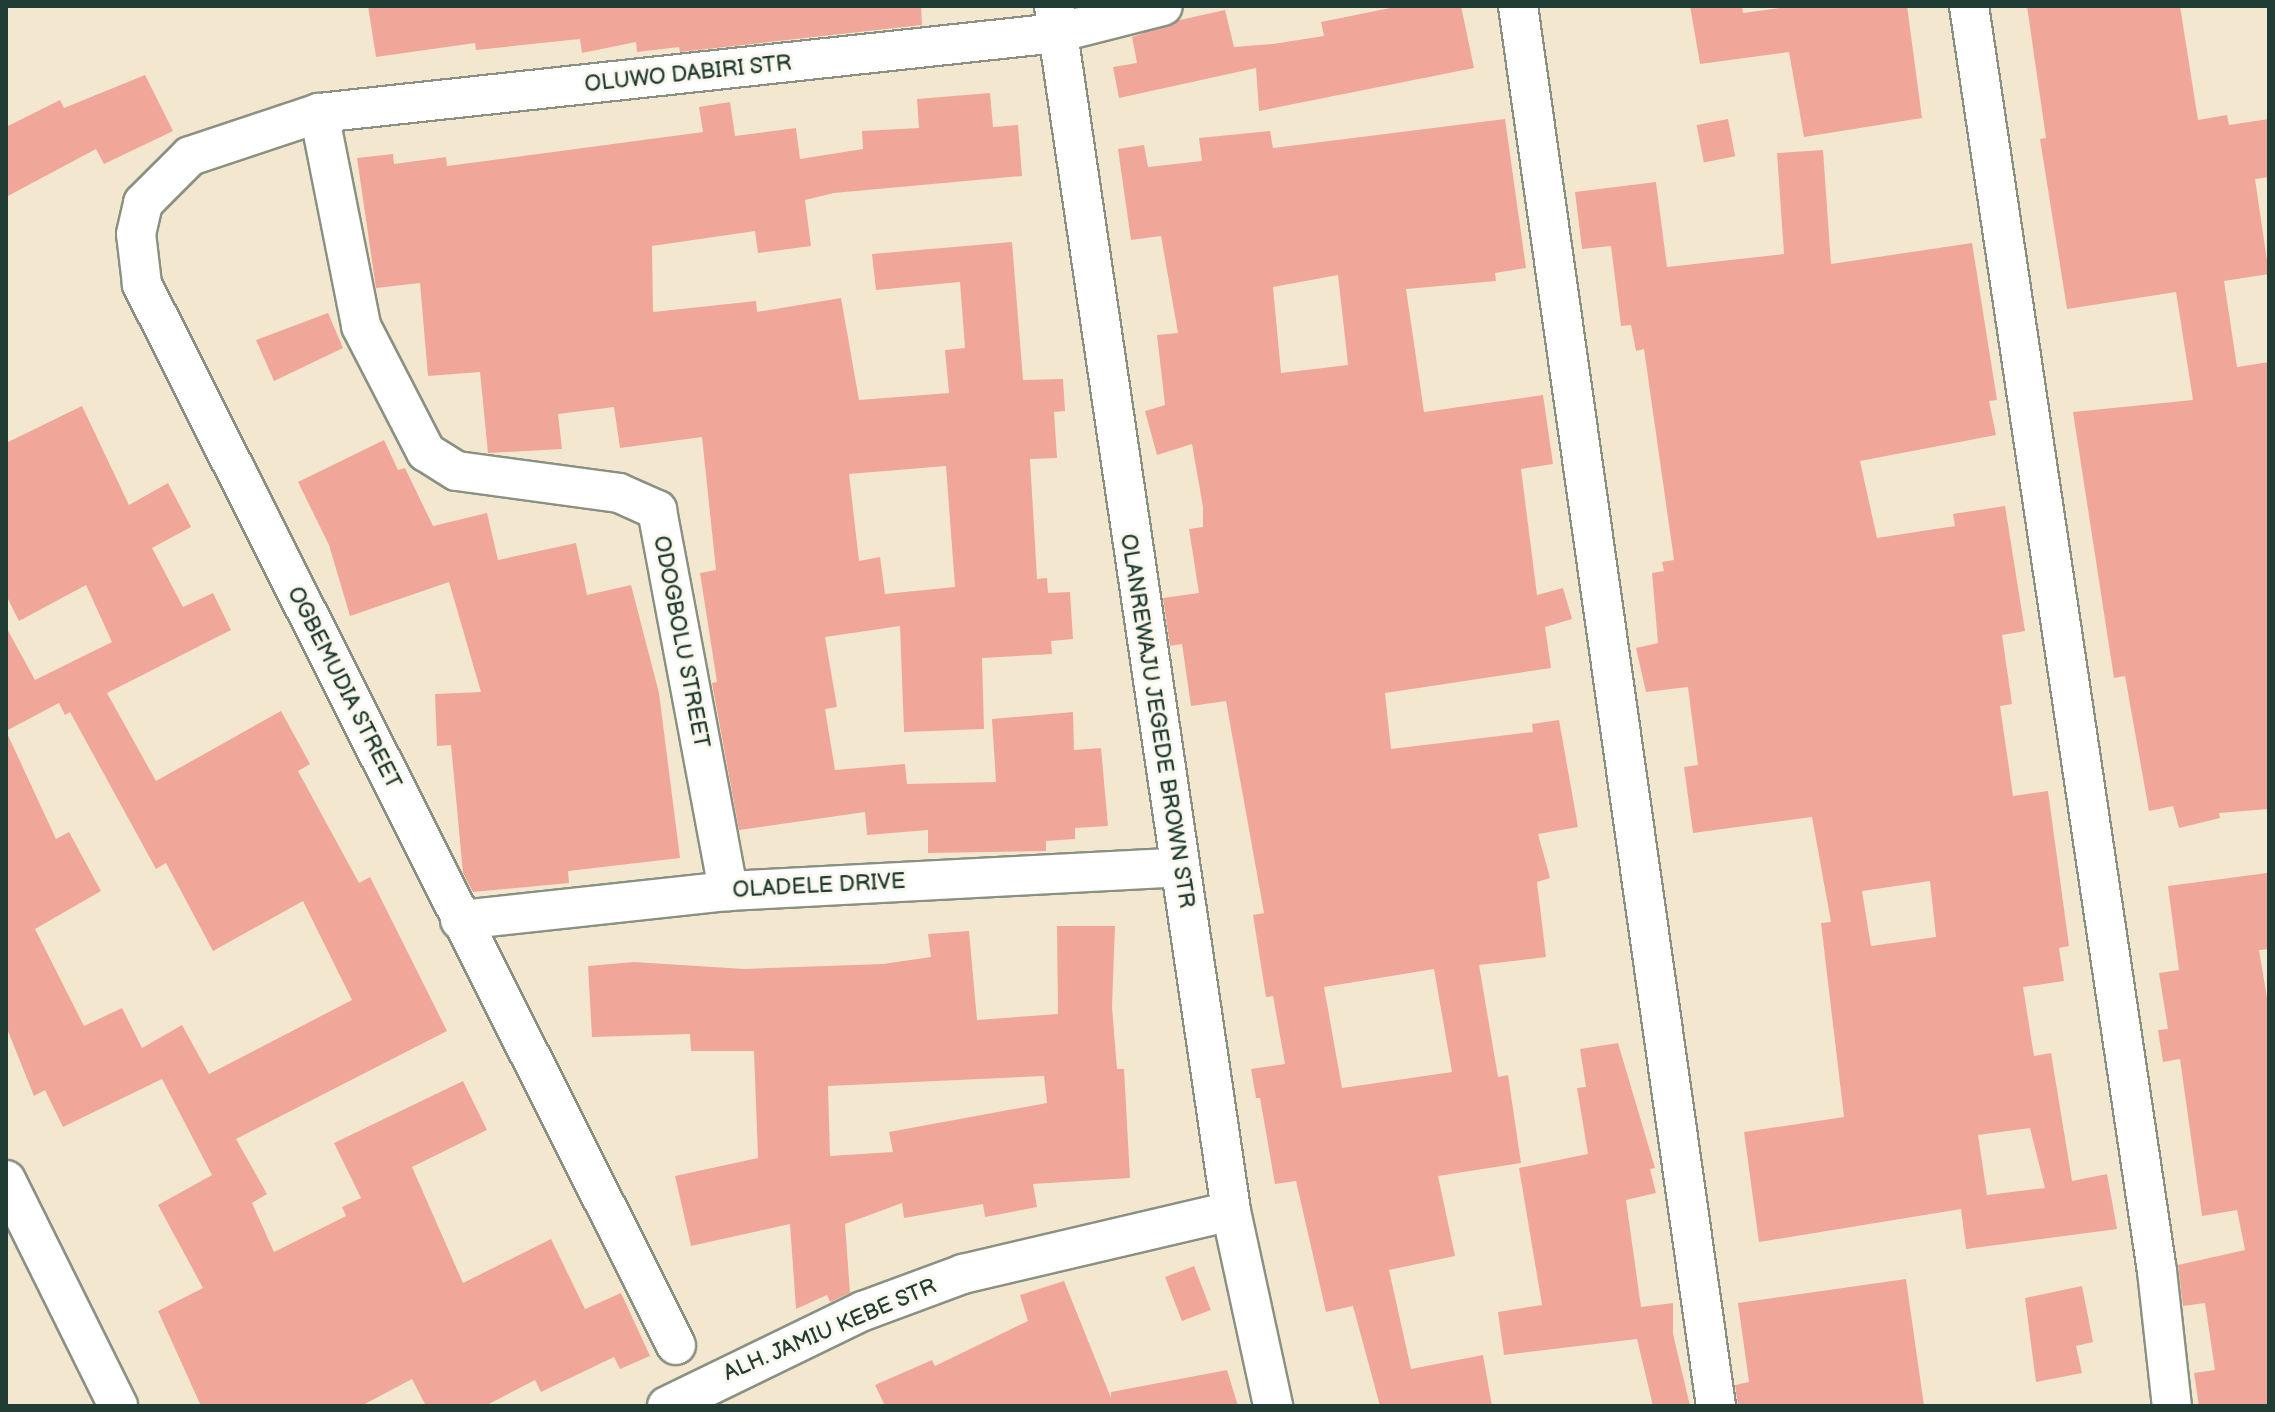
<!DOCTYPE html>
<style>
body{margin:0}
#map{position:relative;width:2275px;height:1412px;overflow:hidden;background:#f3e8cf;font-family:"Balsamiq Sans",sans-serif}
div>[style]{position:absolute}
.building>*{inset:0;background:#f0a799;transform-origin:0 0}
.roads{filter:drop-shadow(2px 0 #899282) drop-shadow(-2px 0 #899282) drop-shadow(0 2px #899282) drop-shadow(0 -2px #899282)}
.minor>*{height:38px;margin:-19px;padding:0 19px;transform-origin:19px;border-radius:19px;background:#fff}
span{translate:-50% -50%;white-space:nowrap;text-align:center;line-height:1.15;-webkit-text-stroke:6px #fbf7ec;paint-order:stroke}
.street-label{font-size:22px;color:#1f3d34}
.frame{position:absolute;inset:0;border:8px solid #1f3d34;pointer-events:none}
</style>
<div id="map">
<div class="building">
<i style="clip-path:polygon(368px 6px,921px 6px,922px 25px,680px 52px,679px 47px,637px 52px,636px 42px,582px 53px,580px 39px,476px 50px,475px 43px,376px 57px)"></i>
<i style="clip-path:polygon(1400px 6px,1461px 6px,1474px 68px,1259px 111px,1256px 68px,1119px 98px,1113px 67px,1137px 63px,1132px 37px,1180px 20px,1225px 10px,1234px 47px,1273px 44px,1324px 36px,1321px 22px)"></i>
<i style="clip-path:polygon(1690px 6px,1742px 6px,1743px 13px,1794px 6px,1907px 6px,1922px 118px,1804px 137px,1789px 52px,1700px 64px)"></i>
<i style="clip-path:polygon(2027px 6px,2180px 6px,2198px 120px,2227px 115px,2229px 125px,2269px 119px,2269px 177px,2255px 179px,2269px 274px,2224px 281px,2237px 367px,2269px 362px,2269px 809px,2219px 813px,2220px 818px,2179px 828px,2173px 806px,2149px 811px,2125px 676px,2114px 678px,2073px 412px,2193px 400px,2176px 292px,2067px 309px,2040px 139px,2046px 138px)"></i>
<i style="clip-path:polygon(145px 75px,173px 131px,104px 164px,96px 149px,6px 197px,6px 127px,60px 100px,64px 108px)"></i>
<i style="clip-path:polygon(evenodd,990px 93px,993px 127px,1018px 125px,1022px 176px,834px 193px,805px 200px,811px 246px,758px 253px,755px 231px,652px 246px,653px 312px,756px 301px,757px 312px,841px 298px,859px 400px,949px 393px,945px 350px,965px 348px,960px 282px,876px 290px,872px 254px,1012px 242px,1023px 380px,1063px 379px,1065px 411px,1054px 412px,1057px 458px,1030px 459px,1037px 579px,1047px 578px,1048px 593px,1070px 592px,1073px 639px,1051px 641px,1052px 654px,982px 658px,984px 729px,904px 732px,900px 626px,825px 637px,837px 707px,825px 709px,835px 770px,905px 764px,907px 784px,996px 782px,992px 719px,1073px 712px,1074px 750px,1101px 748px,1108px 826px,1075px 828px,1075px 839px,1046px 841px,1046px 851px,928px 853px,928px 830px,867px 835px,865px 812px,739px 830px,712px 683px,717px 682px,700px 573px,716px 570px,702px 437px,620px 448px,614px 407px,558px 414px,562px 449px,488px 453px,480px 372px,428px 376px,420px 283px,376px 288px,357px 158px,393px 154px,394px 164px,446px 157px,447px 166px,703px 132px,699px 107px,730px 102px,735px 136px,796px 128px,800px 159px,863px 149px,862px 131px,919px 128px,917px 99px,990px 93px,946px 466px,955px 587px,885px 594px,880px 557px,859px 561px,849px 474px,946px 466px)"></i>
<i style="clip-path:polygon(evenodd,1505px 119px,1526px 268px,1495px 273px,1496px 281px,1406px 289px,1424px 412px,1543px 395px,1553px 464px,1521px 469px,1537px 595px,1563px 588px,1572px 619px,1545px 627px,1551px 668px,1385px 693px,1391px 749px,1533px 732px,1532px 724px,1559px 720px,1578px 827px,1538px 834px,1550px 878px,1537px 882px,1546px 957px,1479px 965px,1498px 1077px,1508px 1075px,1521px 1163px,1438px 1176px,1455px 1256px,1389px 1270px,1411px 1369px,1483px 1355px,1492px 1406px,1380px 1406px,1353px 1306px,1326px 1312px,1296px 1181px,1275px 1184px,1260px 1098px,1256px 1098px,1251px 1069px,1285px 1064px,1273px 996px,1266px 997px,1253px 915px,1264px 913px,1226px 701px,1191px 706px,1182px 644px,1170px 646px,1163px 598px,1199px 593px,1189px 529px,1203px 527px,1203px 507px,1192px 444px,1157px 455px,1145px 411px,1165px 405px,1157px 335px,1178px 333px,1161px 236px,1131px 240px,1118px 149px,1144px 145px,1148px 167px,1202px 161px,1199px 138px,1270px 131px,1273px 148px,1505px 119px,1338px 275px,1348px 365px,1281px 373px,1273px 287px,1338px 275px,1505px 119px,1434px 969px,1452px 1072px,1342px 1088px,1324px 987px,1434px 969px)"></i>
<i style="left:1728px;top:119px;width:38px;height:32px;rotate:79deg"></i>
<i style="clip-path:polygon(evenodd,1823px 150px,1831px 264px,1972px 243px,1997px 400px,1989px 401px,1996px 435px,1860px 461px,1877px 538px,1955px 526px,1953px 514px,2005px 506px,2025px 631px,2002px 635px,2012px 704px,2000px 706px,2013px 796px,2048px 791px,2069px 946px,2059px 948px,2064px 981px,2023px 987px,2034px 1056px,2051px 1053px,2072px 1181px,2107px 1174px,2117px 1229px,1966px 1249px,1961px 1209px,1759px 1242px,1744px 1132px,1844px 1117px,1821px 923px,1831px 922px,1812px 817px,1693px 833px,1684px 767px,1698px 765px,1688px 687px,1646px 692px,1636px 648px,1658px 643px,1652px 573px,1664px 571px,1662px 562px,1674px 560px,1644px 349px,1636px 351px,1631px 325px,1621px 326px,1611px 246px,1582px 249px,1575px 192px,1656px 182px,1667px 267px,1784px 254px,1777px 153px,1823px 150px,1930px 881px,1936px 937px,1871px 946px,1862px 891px,1930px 881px,1823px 150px,2030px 1128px,2045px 1188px,1987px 1195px,1978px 1135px,2030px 1128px)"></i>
<i style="clip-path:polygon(328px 313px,343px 348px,274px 381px,256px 340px)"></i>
<i style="clip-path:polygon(evenodd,82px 406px,129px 505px,168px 483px,191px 527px,152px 548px,183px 607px,213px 593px,231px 630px,107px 693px,156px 781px,281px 711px,310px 764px,298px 771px,359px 883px,370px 877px,447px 1031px,236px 1139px,267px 1194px,252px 1203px,274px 1252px,346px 1216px,342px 1207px,361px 1198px,334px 1143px,463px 1081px,487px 1130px,412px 1167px,463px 1283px,551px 1239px,585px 1309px,621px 1293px,650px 1356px,620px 1369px,614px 1357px,541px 1392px,535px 1380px,485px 1406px,426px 1406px,412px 1379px,361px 1406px,201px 1406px,158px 1311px,203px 1288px,158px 1205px,212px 1175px,162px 1079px,63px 1127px,45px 1090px,34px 1096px,6px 1026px,6px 627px,35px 680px,112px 642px,86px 585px,19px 621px,6px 595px,6px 443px,82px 406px,59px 703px,65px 715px,70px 712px,156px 869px,166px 863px,213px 951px,303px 901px,352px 1000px,209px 1074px,182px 1025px,142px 1048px,122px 1008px,84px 1026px,35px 929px,101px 891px,69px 832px,56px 839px,6px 731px,59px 703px)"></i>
<i style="clip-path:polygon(384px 440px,398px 470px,405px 468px,433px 526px,487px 513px,498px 560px,576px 543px,587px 595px,631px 585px,659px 693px,680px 858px,568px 871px,569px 883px,473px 892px,463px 873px,451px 745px,437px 746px,435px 694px,481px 692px,449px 582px,350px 616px,329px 545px,298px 482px)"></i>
<i style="clip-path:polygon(2267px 873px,2269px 949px,2259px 950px,2269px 1010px,2269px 1406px,2199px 1406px,2194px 1373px,2215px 1370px,2205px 1303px,2183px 1306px,2178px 1265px,2245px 1250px,2237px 1210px,2202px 1216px,2180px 1059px,2163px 1062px,2158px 1030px,2168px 1029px,2159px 973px,2179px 970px,2168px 886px)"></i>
<i style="clip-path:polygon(evenodd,1057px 926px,1115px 926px,1112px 1007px,1117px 1069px,1124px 1069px,1130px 1178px,1033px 1184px,1037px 1207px,985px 1217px,983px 1204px,904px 1218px,902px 1203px,845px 1224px,850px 1293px,830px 1302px,827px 1295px,796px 1309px,790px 1224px,691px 1246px,675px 1176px,758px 1158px,754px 1051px,691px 1051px,690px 1034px,592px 1037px,588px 966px,634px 962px,744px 969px,883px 964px,931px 957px,928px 934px,969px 931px,977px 1020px,1058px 1014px,1057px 926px,1044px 1076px,1047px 1103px,889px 1132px,893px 1152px,830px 1156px,828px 1086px,1044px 1076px)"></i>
<i style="clip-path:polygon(1618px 1043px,1655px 1168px,1650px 1169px,1656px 1193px,1626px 1200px,1641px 1307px,1673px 1303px,1673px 1334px,1690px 1406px,1653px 1406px,1637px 1339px,1504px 1355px,1498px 1312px,1542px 1305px,1519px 1168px,1588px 1154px,1577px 1088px,1586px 1087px,1580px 1049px)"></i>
<i style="left:1194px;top:1266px;width:47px;height:31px;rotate:69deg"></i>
<i style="clip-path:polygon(1906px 1279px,1924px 1406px,1738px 1406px,1735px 1385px,1749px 1382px,1738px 1303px)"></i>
<i style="clip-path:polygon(1064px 1281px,1111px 1398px,1111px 1392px,1227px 1370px,1238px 1406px,885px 1406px,875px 1385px,932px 1360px,935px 1366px,1028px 1321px,1020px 1295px)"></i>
<i style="clip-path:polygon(2082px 1286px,2093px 1342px,2076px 1346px,2082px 1373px,2036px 1382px,2025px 1298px)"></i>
</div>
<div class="roads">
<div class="minor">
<i style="left:1054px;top:6px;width:1218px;rotate:81.64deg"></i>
<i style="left:1231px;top:1211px;width:199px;rotate:77.8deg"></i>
<i style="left:1518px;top:6px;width:1414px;rotate:81.95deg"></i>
<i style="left:1969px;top:6px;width:1279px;rotate:81.55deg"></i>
<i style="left:2157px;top:1271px;width:136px;rotate:83.7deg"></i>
<i style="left:319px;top:113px;width:217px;rotate:78.8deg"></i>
<i style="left:361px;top:326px;width:142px;rotate:62.7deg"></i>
<i style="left:426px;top:452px;width:36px;rotate:32deg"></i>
<i style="left:457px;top:471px;width:163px;rotate:7.7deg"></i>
<i style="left:619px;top:493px;width:42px;rotate:24.1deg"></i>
<i style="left:657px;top:510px;width:388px;rotate:79.4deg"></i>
<i style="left:460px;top:920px;width:270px;rotate:-6.2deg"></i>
<i style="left:728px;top:891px;width:452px;rotate:-3deg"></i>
<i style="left:6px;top:1180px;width:252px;rotate:63.6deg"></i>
<i style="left:676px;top:1345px;width:1188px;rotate:-116.72deg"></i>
<i style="left:142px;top:284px;width:50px;rotate:-96.8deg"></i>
<i style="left:136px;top:234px;width:32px;rotate:-77deg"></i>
<i style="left:143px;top:203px;width:66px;rotate:-45deg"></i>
<i style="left:190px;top:156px;width:136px;rotate:-18.4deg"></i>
<i style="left:319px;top:113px;width:742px;rotate:-6.19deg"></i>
<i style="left:1057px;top:33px;width:109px;rotate:-14.3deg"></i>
<i style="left:667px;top:1406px;width:218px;rotate:-25.9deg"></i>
<i style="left:863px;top:1311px;width:107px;rotate:-20.3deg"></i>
<i style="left:963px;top:1274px;width:275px;rotate:-13.2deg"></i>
</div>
</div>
<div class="street-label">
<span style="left:688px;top:74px;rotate:-6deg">OLUWO DABIRI STR</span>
<span style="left:681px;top:642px;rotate:79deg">ODOGBOLU STREET</span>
<span style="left:344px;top:688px;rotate:63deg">OGBEMUDIA STREET</span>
<span style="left:1157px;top:721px;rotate:81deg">OLANREWAJU JEGEDE BROWN STR</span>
<span style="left:819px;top:886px;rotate:-3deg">OLADELE DRIVE</span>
<span style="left:830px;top:1330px;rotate:-23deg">ALH. JAMIU KEBE STR</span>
</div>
<div class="frame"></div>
</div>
